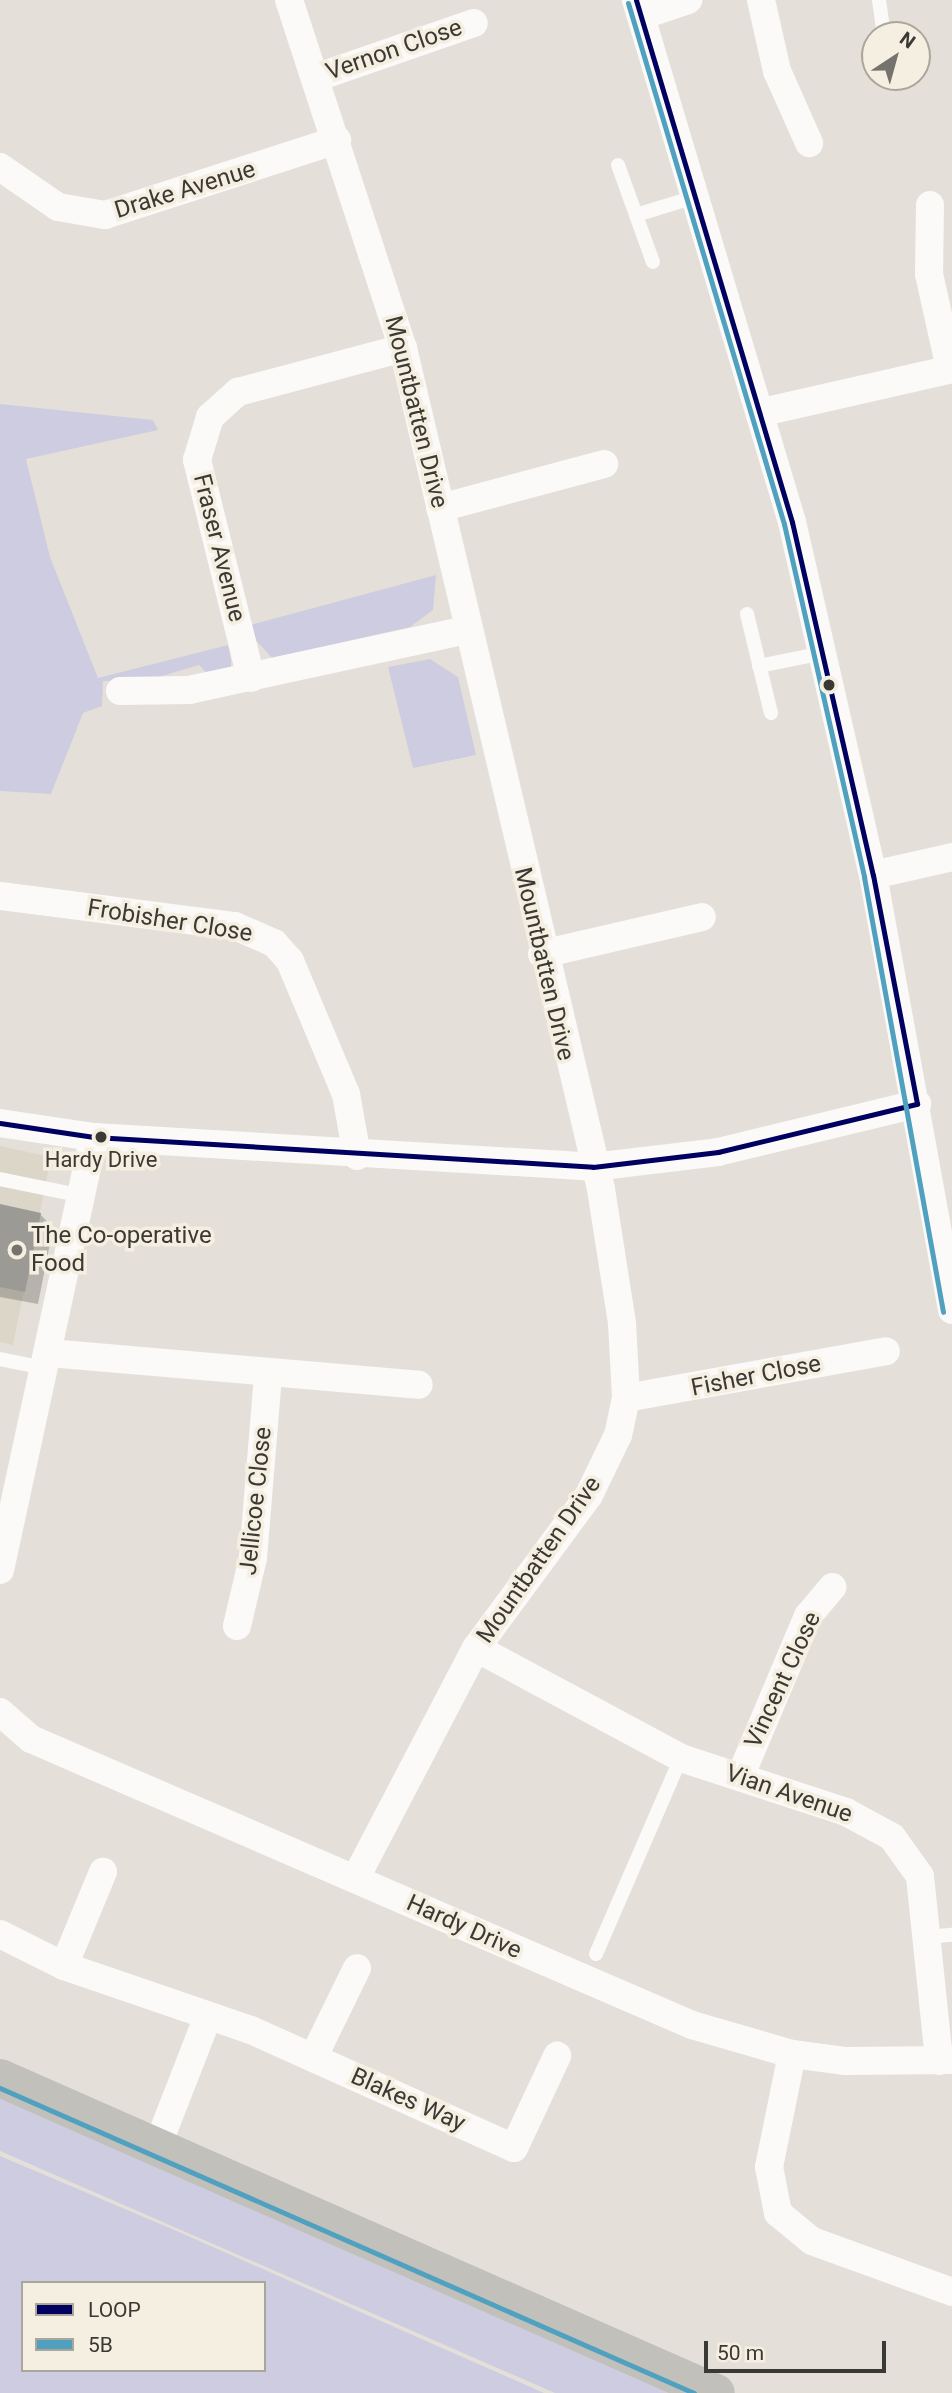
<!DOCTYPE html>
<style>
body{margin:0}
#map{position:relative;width:952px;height:2393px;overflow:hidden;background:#e4e0d9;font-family:Roboto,sans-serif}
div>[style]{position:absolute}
.built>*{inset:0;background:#dcd6c8}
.green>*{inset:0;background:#cecce0}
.shadow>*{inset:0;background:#0003}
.building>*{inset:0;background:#9c9a95}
.lane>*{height:14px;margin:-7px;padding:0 7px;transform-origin:7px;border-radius:7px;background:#fbfaf9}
.street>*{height:28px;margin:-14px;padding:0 14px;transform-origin:14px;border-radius:14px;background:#fbfaf9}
.secondary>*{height:38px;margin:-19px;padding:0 19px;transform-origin:19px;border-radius:19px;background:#c2c0bb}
.bus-1>*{height:5px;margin:-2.5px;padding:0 2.5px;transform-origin:2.5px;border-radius:2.5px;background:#000060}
.bus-2>*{height:5px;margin:-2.5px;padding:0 2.5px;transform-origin:2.5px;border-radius:2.5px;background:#4fa1bf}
.dots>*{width:19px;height:19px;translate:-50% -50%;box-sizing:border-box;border:4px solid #f5efe1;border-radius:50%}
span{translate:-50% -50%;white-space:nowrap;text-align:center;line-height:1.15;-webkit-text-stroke:7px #f5efe1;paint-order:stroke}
.bus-label{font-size:22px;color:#3b3934}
.street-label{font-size:24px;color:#3b3934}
.poi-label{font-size:24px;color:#3b3934}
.left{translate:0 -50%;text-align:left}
.legend{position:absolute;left:21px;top:2281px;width:245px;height:91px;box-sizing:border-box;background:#f5efe1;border:2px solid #aba69c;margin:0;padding:9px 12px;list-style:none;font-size:21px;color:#3b3934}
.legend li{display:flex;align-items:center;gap:14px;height:35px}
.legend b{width:35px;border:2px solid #aba69c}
.north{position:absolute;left:861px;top:21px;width:70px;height:70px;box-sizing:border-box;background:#f5efe1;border:2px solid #aba69c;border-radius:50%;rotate:36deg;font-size:19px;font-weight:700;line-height:28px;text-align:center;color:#3b3934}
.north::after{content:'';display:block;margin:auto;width:24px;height:32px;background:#76736e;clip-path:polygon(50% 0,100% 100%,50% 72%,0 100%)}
.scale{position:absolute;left:704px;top:2341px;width:182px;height:32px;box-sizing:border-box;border:4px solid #3b3934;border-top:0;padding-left:9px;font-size:21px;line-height:24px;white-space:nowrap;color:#3b3934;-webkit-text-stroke:5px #f5efe1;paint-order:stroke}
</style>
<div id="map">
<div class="built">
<i style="clip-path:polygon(0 1146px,51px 1157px,13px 1345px,0 1342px)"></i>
</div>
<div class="green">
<i style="clip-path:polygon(0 404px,153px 420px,158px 430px,26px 459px,50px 557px,98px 678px,228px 645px,231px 660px,231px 667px,208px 674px,199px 665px,152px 679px,103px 681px,102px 706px,83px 713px,51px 794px,0 791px)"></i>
<i style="clip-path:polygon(436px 575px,433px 610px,410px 627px,272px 658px,254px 638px,250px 625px)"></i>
<i style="clip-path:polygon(430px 659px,458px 677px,476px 755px,413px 768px,388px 667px)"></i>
<i style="clip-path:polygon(0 2094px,682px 2393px,555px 2393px,0 2151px)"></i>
<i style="clip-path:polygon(evenodd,0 2156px,179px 2232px,544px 2393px,0 2393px,0 2156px,23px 2283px,264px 2283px,264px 2370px,23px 2370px,23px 2283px)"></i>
</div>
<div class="shadow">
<i style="clip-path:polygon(0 1206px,40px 1214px,53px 1228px,38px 1304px,0 1297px)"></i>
</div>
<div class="building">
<i style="clip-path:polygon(0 1204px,41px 1213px,25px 1292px,0 1287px)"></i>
</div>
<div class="lane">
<i style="left:879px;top:0;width:35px;rotate:82deg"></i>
<i style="left:618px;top:165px;width:103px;rotate:70.2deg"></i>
<i style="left:636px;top:215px;width:65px;rotate:-17deg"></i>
<i style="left:747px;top:614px;width:102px;rotate:76.4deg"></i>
<i style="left:759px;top:666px;width:65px;rotate:-11.5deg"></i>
<i style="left:0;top:1179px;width:85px;rotate:11.6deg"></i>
<i style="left:0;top:1359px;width:46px;rotate:11.3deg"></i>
<i style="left:927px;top:1937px;width:25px;rotate:-5deg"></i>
<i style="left:596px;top:1954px;width:214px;rotate:-66.6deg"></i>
</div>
<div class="street">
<i style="left:289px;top:0;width:366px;rotate:71.9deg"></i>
<i style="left:403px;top:348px;width:864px;rotate:76.75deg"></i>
<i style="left:601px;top:1189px;width:136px;rotate:81.1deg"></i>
<i style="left:622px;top:1323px;width:75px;rotate:86.9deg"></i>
<i style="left:626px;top:1398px;width:38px;rotate:102deg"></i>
<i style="left:618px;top:1435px;width:67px;rotate:115.8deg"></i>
<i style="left:589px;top:1495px;width:190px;rotate:126.4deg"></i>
<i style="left:476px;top:1648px;width:259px;rotate:117.6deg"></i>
<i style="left:636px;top:0;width:545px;rotate:73.36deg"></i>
<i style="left:792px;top:522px;width:362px;rotate:77.1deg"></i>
<i style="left:873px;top:875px;width:442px;rotate:79.7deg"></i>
<i style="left:761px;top:0;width:73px;rotate:77.3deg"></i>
<i style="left:777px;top:71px;width:79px;rotate:66deg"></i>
<i style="left:641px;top:16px;width:50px;rotate:-18.8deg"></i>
<i style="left:315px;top:78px;width:168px;rotate:-19.1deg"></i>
<i style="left:0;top:167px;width:70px;rotate:34.6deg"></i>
<i style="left:58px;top:207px;width:48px;rotate:9.7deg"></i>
<i style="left:105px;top:215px;width:244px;rotate:-17.9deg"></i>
<i style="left:930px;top:205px;width:69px;rotate:90.8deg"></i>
<i style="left:929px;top:274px;width:97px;rotate:77.5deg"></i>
<i style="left:763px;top:412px;width:194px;rotate:-12.8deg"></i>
<i style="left:440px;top:508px;width:170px;rotate:-15deg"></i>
<i style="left:251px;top:678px;width:225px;rotate:-103.9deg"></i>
<i style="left:197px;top:460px;width:45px;rotate:-73.2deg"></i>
<i style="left:210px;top:417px;width:38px;rotate:-42deg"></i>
<i style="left:238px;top:392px;width:171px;rotate:-14.9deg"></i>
<i style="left:120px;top:691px;width:69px;rotate:-0.8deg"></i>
<i style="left:189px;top:690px;width:284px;rotate:-12.2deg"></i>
<i style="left:873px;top:875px;width:81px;rotate:-12.8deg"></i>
<i style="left:0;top:896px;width:237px;rotate:7.3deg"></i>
<i style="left:235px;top:926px;width:43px;rotate:23.6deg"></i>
<i style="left:274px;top:943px;width:24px;rotate:48deg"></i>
<i style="left:290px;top:961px;width:144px;rotate:67.2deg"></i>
<i style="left:346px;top:1094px;width:63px;rotate:79.9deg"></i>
<i style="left:542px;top:954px;width:164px;rotate:-13deg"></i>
<i style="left:0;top:1123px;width:95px;rotate:8.5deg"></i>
<i style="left:94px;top:1137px;width:500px;rotate:3.4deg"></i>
<i style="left:593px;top:1167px;width:126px;rotate:-6.8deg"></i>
<i style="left:718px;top:1152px;width:205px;rotate:-13.6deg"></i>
<i style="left:49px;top:1353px;width:371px;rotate:4.9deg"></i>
<i style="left:626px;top:1398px;width:264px;rotate:-10.2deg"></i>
<i style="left:0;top:1570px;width:443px;rotate:-77.8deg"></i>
<i style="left:237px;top:1626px;width:70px;rotate:-76.8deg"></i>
<i style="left:253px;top:1558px;width:184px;rotate:-85.3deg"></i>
<i style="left:476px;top:1648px;width:233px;rotate:28.2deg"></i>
<i style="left:681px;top:1758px;width:174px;rotate:18.1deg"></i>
<i style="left:846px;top:1812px;width:52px;rotate:28.5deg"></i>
<i style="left:892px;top:1837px;width:48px;rotate:54.3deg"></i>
<i style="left:920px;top:1876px;width:186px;rotate:84.1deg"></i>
<i style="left:0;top:1712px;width:41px;rotate:41.1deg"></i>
<i style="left:31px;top:1739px;width:720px;rotate:23.4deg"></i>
<i style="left:692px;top:2025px;width:104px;rotate:16.2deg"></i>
<i style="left:792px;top:2054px;width:53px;rotate:7.5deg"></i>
<i style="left:845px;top:2061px;width:107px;rotate:-0.5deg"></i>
<i style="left:740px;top:1777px;width:175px;rotate:-67.1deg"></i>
<i style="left:808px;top:1616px;width:38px;rotate:-50deg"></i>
<i style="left:0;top:1934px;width:72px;rotate:26.6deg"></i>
<i style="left:64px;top:1966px;width:198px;rotate:18.9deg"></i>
<i style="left:251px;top:2030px;width:288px;rotate:24.2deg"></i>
<i style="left:514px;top:2148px;width:102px;rotate:-64.9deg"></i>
<i style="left:64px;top:1966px;width:102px;rotate:-67.5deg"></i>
<i style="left:792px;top:2054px;width:115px;rotate:101.5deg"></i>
<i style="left:769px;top:2167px;width:47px;rotate:78.9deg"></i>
<i style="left:778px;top:2213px;width:44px;rotate:39.5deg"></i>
<i style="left:812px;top:2241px;width:149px;rotate:20deg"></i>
<i style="left:313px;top:2058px;width:100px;rotate:-63.9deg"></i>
<i style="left:157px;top:2147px;width:137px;rotate:-68.7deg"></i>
</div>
<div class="secondary">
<i style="left:0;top:2078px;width:782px;rotate:23.75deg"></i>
</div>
<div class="bus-1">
<i style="left:636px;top:0;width:545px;rotate:73.36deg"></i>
<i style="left:792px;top:522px;width:362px;rotate:77.1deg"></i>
<i style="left:873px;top:875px;width:233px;rotate:79.1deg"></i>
<i style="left:0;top:1123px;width:95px;rotate:8.5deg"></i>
<i style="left:94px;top:1137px;width:500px;rotate:3.4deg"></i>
<i style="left:593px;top:1167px;width:126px;rotate:-6.8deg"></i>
<i style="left:718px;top:1152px;width:205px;rotate:-13.6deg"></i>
</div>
<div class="bus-2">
<i style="left:628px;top:3px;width:544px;rotate:73.33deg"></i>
<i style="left:784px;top:524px;width:362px;rotate:77.2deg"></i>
<i style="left:864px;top:877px;width:442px;rotate:79.7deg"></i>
<i style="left:0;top:2088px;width:758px;rotate:23.72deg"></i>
</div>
<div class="dots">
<i style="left:829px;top:685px;background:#3b3934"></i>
<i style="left:101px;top:1137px;background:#3b3934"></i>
<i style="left:17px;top:1250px;background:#76736e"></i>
</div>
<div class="bus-label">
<span style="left:101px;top:1160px">Hardy Drive</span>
</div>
<div class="street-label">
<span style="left:394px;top:50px;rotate:-19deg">Vernon Close</span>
<span style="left:185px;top:190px;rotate:-17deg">Drake Avenue</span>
<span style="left:416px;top:412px;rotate:76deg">Mountbatten Drive</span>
<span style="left:219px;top:548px;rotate:76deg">Fraser Avenue</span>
<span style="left:170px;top:921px;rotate:9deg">Frobisher Close</span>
<span style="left:544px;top:964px;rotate:77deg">Mountbatten Drive</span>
<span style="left:756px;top:1376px;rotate:-11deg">Fisher Close</span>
<span style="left:256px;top:1501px;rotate:-84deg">Jellicoe Close</span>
<span style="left:539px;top:1560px;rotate:-55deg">Mountbatten Drive</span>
<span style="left:783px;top:1680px;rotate:-65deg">Vincent Close</span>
<span style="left:789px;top:1794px;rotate:19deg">Vian Avenue</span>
<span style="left:464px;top:1927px;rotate:24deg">Hardy Drive</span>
<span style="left:408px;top:2100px;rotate:24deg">Blakes Way</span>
</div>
<div class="poi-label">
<span class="left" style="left:31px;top:1250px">The Co-operative<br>Food</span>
</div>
<ul class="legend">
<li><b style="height:9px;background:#000060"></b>LOOP</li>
<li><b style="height:9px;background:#4fa1bf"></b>5B</li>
</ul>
<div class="north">N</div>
<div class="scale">50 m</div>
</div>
